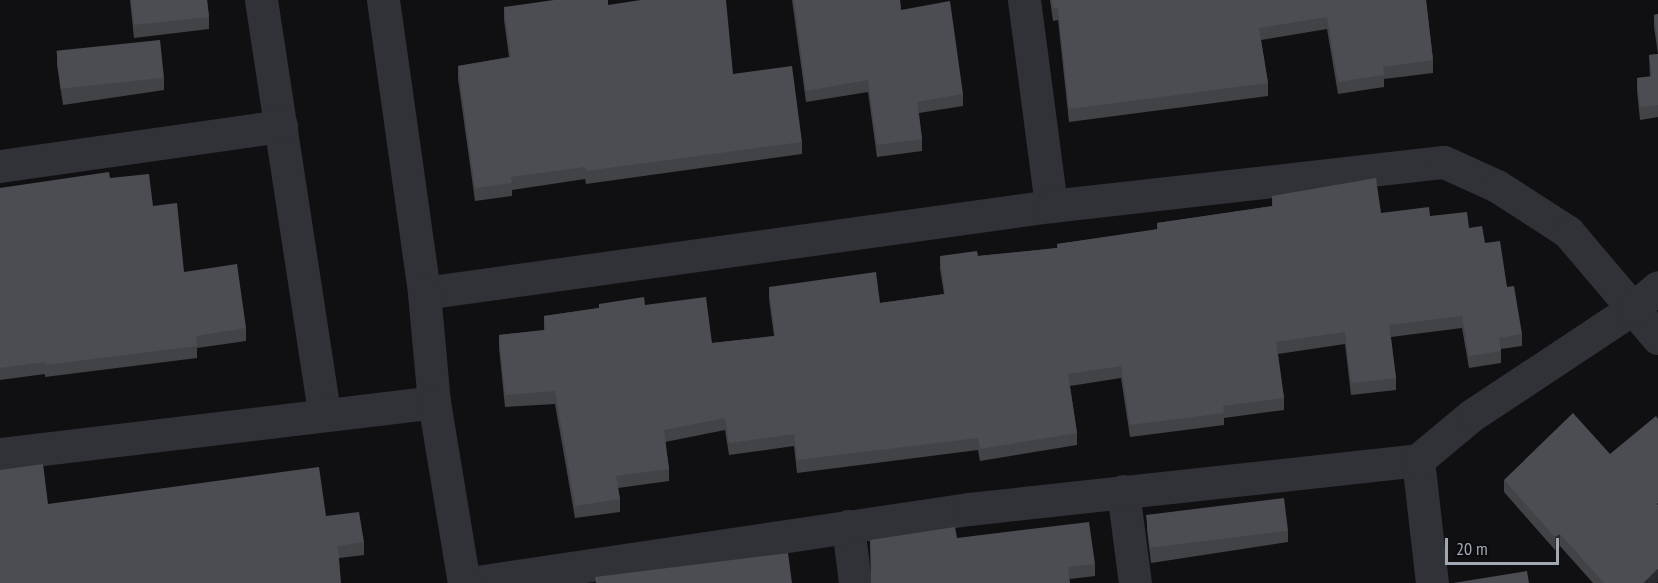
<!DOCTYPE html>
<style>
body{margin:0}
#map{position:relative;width:1658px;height:583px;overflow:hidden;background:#101012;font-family:"PT Sans Narrow",sans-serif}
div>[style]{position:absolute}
.minor>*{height:33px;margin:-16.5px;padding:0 16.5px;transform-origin:16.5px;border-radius:16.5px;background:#313237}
.tertiary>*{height:33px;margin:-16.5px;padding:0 16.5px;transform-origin:16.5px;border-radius:16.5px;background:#313237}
.wall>*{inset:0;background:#414347}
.shaded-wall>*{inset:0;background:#292a2d}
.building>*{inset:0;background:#4c4d53;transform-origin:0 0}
span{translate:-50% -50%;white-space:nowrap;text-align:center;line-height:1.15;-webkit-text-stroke:6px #0b0b0d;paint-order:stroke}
.scale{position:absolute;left:1445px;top:538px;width:114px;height:27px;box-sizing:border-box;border:3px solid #a1a7b3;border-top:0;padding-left:8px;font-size:18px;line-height:21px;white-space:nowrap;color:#a1a7b3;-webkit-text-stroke:4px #0b0b0d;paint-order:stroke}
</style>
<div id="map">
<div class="minor">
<i style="left:261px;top:0;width:417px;rotate:81.3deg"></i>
<i style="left:1024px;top:0;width:208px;rotate:82.5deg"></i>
<i style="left:0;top:166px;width:284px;rotate:-8.1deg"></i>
<i style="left:424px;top:293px;width:633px;rotate:-7.9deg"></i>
<i style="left:1051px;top:206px;width:395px;rotate:-6.4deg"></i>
<i style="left:1444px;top:162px;width:58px;rotate:24.4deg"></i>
<i style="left:1497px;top:186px;width:85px;rotate:32.9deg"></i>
<i style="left:1568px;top:232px;width:139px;rotate:49.7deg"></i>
<i style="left:0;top:454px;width:437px;rotate:-6.8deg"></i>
<i style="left:1123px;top:491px;width:93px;rotate:82.6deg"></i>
<i style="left:848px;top:526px;width:57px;rotate:83deg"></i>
<i style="left:470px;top:583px;width:504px;rotate:-8.44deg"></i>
<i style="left:969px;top:509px;width:452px;rotate:-6.2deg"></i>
<i style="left:1432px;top:583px;width:124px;rotate:-96.5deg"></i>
<i style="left:1418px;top:460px;width:70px;rotate:-39.8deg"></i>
<i style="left:1472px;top:415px;width:192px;rotate:-33.5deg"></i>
<i style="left:1632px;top:309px;width:34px;rotate:-40deg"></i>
</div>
<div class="tertiary">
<i style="left:383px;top:0;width:296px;rotate:82deg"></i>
<i style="left:424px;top:293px;width:109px;rotate:84.8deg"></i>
<i style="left:434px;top:402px;width:183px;rotate:80.6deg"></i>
</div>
<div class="wall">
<i style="clip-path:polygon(130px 0,207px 0,209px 17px,209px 29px,134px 38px)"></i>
<i style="clip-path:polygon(792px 0,900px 0,901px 10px,963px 94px,963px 106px,919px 113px,922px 139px,922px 151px,877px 157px,868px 92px,806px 102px)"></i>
<i style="clip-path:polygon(1050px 0,1426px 0,1433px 60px,1433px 73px,1384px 79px,1384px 87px,1338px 94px,1327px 29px,1261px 40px,1268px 83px,1268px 96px,1069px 122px,1058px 20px,1053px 21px)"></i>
<i style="clip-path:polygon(608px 5px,733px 74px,802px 142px,802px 154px,586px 184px,585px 179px,512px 190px,512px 196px,475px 201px,458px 79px,458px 66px,509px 57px,504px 20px,504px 7px)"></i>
<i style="clip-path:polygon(1658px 14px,1658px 117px,1640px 120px,1637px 91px,1637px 78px,1650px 77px,1649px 55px,1658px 54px,1654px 27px,1654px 15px)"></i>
<i style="clip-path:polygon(57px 53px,164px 78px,164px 90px,63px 105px,57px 65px)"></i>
<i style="clip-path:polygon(110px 178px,153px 206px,184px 272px,246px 328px,246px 341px,197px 348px,197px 358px,45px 377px,45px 374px,0 380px,0 188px)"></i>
<i style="clip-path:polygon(1272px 196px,1381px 213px,1430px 216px,1469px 228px,1485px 243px,1507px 287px,1522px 334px,1522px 346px,1501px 349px,1501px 363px,1469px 368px,1462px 328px,1391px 337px,1396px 378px,1396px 390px,1351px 395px,1345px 344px,1278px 354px,1284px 398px,1284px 410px,1224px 418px,1224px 425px,1130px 437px,1121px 378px,1070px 386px,1077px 433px,1077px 445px,980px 461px,978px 450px,797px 473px,794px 446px,729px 455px,725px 430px,665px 442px,669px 469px,669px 481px,618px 488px,620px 499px,620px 512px,575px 518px,555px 404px,505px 407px,499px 348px,499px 335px,544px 330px,544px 316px,599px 308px,599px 304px,645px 305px,712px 343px,774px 336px,769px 299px,769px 287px,880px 303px,944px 294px,940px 269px,940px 256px,978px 256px,1057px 248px,1057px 244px,1157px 230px,1157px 223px,1272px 206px)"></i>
<i style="clip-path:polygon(1504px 480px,1658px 581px,1656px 583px,1593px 583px,1560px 546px,1555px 550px,1504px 492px)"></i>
<i style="clip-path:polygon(48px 504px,326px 516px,364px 542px,364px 555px,339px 558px)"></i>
<i style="clip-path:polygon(1147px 519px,1288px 531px,1288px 542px,1151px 563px,1147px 530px)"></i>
<i style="clip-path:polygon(957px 538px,1095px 564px,1095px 576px,1070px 579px)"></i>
</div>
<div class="shaded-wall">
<i style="clip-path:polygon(1560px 534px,1560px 546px,1555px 550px,1555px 537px)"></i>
<i style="clip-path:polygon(1658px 569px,1658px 581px,1656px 583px,1643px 583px)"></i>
</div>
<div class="building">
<i style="clip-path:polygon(131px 0,207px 0,209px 17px,134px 25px)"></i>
<i style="clip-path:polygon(554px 0,608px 0,608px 5px,641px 0,726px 0,733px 74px,792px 66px,802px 142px,586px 171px,585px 167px,511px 177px,512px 183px,475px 188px,458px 66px,511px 57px,504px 7px)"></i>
<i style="clip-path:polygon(794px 0,900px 0,901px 10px,950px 1px,963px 94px,917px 102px,922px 139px,877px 145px,868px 80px,806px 91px)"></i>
<i style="clip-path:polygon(1052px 0,1426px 0,1433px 60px,1383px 67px,1384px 75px,1338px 82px,1327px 17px,1259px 28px,1268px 83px,1069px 109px,1058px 8px,1053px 8px)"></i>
<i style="clip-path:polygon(1658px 14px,1658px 43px,1654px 15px)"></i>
<i style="left:160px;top:40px;width:38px;height:104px;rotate:84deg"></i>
<i style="clip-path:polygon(1658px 54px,1658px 105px,1640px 107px,1637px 78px,1652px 76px,1649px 55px)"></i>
<i style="clip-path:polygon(109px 172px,110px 178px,149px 174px,153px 206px,177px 203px,184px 272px,237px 264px,246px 328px,196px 336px,197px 346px,45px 365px,45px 362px,0 368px,0 188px)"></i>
<i style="clip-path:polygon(1376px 178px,1381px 213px,1429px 207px,1430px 216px,1467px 212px,1469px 228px,1482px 226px,1485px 243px,1500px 241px,1507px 287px,1514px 286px,1522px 334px,1499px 338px,1501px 351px,1469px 356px,1462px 316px,1389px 325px,1396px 378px,1351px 383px,1345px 332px,1276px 342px,1284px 398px,1223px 406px,1224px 413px,1130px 425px,1121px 366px,1068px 374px,1077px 433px,980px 449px,978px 438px,797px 460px,794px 434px,729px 443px,725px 418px,664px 430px,669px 469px,616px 476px,620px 499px,575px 506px,555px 391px,505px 395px,499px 335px,546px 330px,544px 316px,599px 308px,599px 304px,644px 297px,645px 305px,706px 297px,712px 343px,775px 336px,769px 287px,876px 272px,880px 303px,945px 294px,940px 256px,977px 251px,978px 256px,1058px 248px,1057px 244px,1158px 229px,1157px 223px,1273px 206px,1272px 196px)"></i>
<i style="clip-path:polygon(1573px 413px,1610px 454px,1656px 416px,1658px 419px,1658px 503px,1657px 504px,1658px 505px,1658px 569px,1643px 583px,1604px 583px,1560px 534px,1555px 537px,1504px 480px)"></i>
<i style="clip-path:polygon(43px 464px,48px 504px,319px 467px,326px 516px,359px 512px,364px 542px,338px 546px,341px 583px,0 583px,0 470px)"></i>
<i style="left:1284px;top:498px;width:33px;height:139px;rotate:83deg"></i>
<i style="clip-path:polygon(1089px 522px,1095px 564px,1068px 567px,1070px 583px,871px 583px,870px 540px,955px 527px,957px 538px)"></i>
<i style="clip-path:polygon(788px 553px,792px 583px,596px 583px,595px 577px)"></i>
<i style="clip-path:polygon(1527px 571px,1529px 583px,1453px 583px)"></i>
</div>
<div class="scale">20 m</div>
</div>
